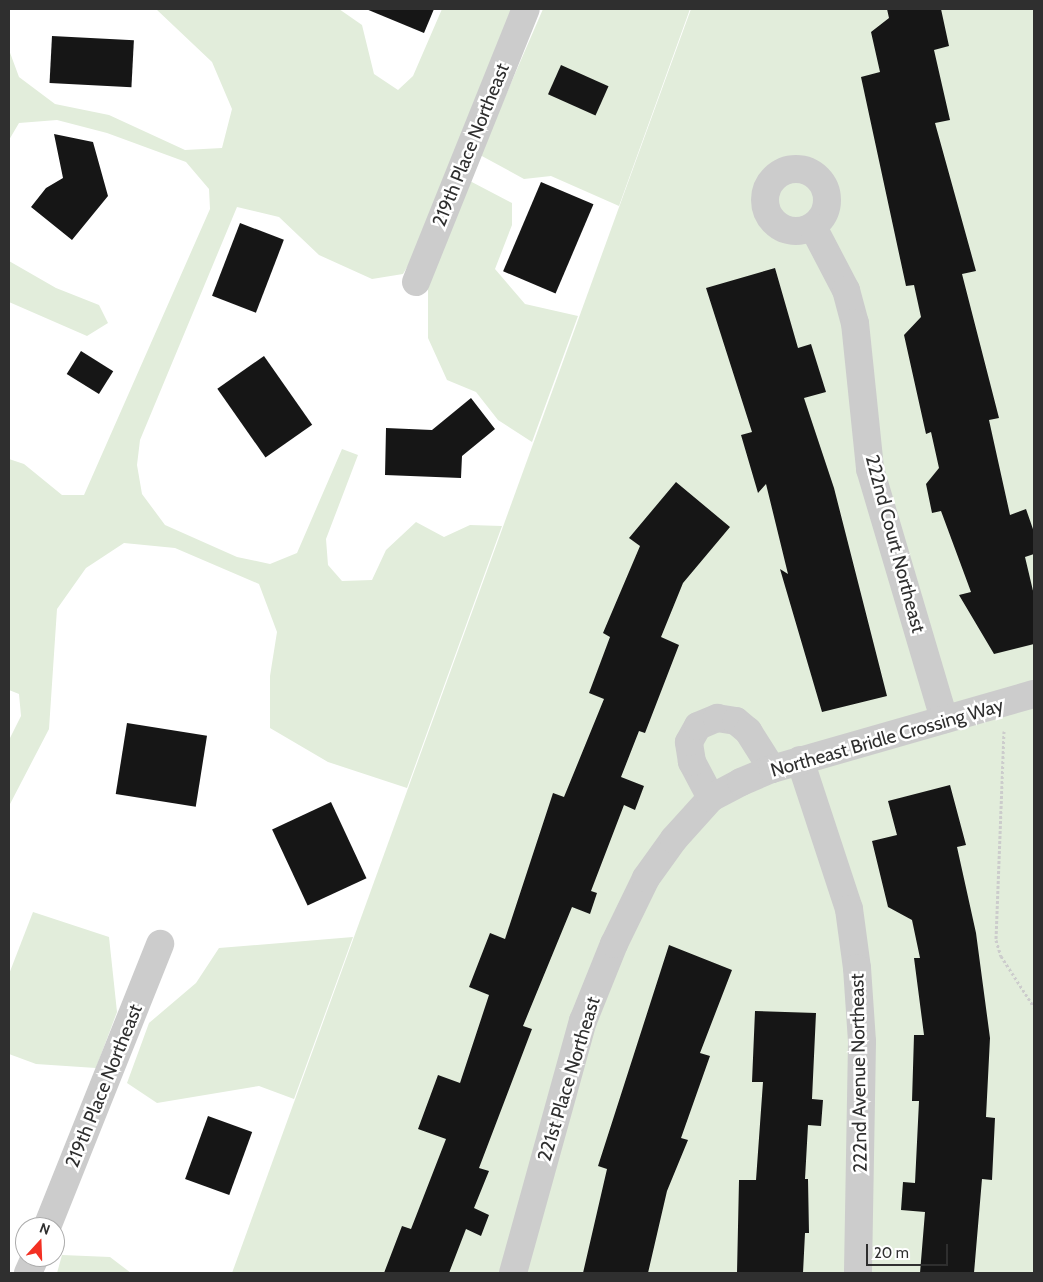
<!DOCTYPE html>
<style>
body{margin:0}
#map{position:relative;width:1043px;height:1282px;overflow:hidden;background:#fff;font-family:Cabin,sans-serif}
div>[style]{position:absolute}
.green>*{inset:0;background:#e2eddb}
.building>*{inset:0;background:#161616;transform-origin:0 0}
.path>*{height:3px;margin-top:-1.5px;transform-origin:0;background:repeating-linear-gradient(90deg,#ccc 0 2.5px,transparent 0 5px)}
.minor>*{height:28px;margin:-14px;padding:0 14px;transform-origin:14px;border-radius:14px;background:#ccc}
.minor>.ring{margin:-14px;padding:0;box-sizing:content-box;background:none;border:28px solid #ccc;border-radius:50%}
.tertiary>*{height:28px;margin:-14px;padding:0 14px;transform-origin:14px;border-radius:14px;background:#ccc}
span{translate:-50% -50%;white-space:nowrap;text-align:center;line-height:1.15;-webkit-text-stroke:5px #fff;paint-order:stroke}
.street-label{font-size:19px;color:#2f2f2f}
.frame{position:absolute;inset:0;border:10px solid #2f2f2f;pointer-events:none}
.north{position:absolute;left:15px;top:1217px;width:50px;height:50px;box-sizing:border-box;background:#fff;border:1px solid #acacac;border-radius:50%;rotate:20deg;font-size:14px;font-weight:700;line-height:20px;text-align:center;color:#2f2f2f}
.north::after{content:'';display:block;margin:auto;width:18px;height:22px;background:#f33023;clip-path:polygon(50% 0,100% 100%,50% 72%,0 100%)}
.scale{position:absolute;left:866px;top:1244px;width:82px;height:22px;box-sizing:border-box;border:2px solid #2f2f2f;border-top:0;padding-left:6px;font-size:15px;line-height:18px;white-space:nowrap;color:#2f2f2f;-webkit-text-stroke:4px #fff;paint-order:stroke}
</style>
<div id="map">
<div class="green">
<i style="clip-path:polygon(156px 9px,339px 9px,362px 25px,374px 74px,398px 90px,413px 76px,442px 9px,511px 9px,426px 236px,403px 274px,372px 279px,319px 255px,279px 217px,237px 207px,140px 440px,137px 465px,142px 494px,165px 525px,237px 557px,270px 564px,297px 553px,342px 449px,358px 455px,326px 539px,328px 565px,342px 581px,372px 580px,386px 550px,416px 522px,444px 537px,470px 525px,502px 526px,407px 788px,328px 762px,270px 728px,270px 676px,277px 632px,259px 584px,175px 548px,124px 543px,86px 568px,57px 609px,49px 729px,9px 806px,9px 740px,21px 716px,19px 694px,9px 690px,9px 459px,24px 464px,62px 495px,84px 495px,210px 209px,209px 189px,186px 162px,107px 133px,57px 120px,19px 123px,9px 140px,9px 50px,19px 77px,55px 104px,109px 115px,185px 150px,222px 148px,232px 109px,212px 62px)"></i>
<i style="clip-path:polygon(543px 9px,690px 9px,619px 206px,551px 176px,524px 179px,480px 155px)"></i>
<i style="clip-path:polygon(691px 9px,1034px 9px,1034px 1273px,232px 1273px)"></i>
<i style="clip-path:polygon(468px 180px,512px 203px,512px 225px,495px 269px,525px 304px,578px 316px,532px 442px,498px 420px,476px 392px,447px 380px,428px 338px,428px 280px)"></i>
<i style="clip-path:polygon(9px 261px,56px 288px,99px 305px,108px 323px,87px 336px,9px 302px)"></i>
<i style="clip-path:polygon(33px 912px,109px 937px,117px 1012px,96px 1068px,36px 1064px,9px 1054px,9px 974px)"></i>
<i style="clip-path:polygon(353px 937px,294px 1099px,259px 1086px,157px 1103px,127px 1083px,149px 1023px,196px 983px,219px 948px)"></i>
<i style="clip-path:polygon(62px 1255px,110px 1257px,131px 1273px,57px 1273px)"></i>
</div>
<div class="building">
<i style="clip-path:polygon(366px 9px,434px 9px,424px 33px)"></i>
<i style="clip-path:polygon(887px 9px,941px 9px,949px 46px,934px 50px,950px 120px,935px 123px,976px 271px,962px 274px,999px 418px,989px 420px,1010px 515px,1026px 509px,1034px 532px,1034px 554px,1025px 557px,1034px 595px,1034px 644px,994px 654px,959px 595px,971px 592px,941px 511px,932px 513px,926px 484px,939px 468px,931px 432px,926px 434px,904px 335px,921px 317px,914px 285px,906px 286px,861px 77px,880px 72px,871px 32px,889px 18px)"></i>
<i style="left:52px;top:36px;width:82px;height:47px;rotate:3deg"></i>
<i style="left:561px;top:65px;width:52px;height:32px;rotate:24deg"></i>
<i style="clip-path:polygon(54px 134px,93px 142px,108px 196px,72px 240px,31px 207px,46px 188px,63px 178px)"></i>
<i style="left:541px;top:182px;width:57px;height:97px;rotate:23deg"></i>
<i style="left:240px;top:223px;width:47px;height:78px;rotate:21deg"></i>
<i style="clip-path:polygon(775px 268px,798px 348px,811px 344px,826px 392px,804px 398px,834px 488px,887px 696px,822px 712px,780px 569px,788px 574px,766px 484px,758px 493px,741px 435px,752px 432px,706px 288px)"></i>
<i style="left:81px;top:351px;width:38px;height:27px;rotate:32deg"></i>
<i style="left:264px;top:356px;width:84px;height:57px;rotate:55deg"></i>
<i style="clip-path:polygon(471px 398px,495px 429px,462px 456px,461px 478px,385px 475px,386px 428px,432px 430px)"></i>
<i style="clip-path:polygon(676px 482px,730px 527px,683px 583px,661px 637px,679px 645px,645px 733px,639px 731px,621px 777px,644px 786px,635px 810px,624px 805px,591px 891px,597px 893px,590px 914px,572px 907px,523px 1026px,532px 1029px,479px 1168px,489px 1171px,474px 1208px,489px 1215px,481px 1236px,466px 1229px,449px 1273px,384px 1273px,402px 1226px,411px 1229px,446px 1139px,418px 1129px,438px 1075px,460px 1083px,489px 995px,469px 987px,490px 933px,505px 939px,553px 793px,564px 797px,604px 699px,589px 693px,610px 637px,603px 633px,640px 546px,629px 538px)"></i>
<i style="left:127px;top:723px;width:81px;height:72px;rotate:9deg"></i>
<i style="clip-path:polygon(950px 785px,966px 845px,957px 847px,976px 933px,990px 1038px,986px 1117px,995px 1118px,992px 1180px,982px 1179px,974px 1273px,920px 1273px,925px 1212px,901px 1210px,903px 1182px,915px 1183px,919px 1101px,912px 1101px,914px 1035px,924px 1035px,914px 958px,920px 958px,912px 920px,888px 907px,872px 841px,897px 835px,888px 801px)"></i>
<i style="left:331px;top:802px;width:84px;height:65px;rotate:65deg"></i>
<i style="clip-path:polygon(669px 945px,732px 970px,700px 1053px,710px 1056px,681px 1138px,688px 1140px,667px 1191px,648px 1273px,583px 1273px,607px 1169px,598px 1166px)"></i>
<i style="clip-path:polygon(755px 1011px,816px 1013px,812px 1099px,823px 1100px,821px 1126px,808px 1125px,805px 1179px,808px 1179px,809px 1233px,805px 1233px,803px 1273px,737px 1273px,739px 1180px,756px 1180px,763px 1082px,752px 1082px)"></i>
<i style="left:208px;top:1116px;width:47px;height:67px;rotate:20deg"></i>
</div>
<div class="path">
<i style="left:1004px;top:731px;width:209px;rotate:92.2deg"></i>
<i style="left:996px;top:940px;width:17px;rotate:73deg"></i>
<i style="left:1001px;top:956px;width:61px;rotate:57.1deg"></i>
</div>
<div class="minor">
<i class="ring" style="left:765px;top:169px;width:34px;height:34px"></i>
<i style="left:813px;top:227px;width:71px;rotate:62.4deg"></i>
<i style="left:846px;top:290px;width:34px;rotate:75deg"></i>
<i style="left:855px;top:323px;width:147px;rotate:84.1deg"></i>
<i style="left:870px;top:469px;width:261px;rotate:73.5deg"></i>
<i style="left:416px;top:282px;width:294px;rotate:-68.1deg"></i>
<i style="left:800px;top:760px;width:157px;rotate:71.8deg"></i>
<i style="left:849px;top:909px;width:60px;rotate:82.3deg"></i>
<i style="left:857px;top:968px;width:74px;rotate:86.1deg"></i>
<i style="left:862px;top:1042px;width:231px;rotate:91deg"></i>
<i style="left:711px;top:798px;width:41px;rotate:-117.8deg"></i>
<i style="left:692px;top:762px;width:20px;rotate:-99deg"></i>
<i style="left:689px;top:742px;width:18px;rotate:-61deg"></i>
<i style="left:698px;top:726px;width:21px;rotate:-23deg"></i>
<i style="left:717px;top:718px;width:19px;rotate:9deg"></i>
<i style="left:736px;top:721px;width:16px;rotate:40deg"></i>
<i style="left:748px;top:731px;width:45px;rotate:57.7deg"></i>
<i style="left:47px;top:1227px;width:305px;rotate:-68.2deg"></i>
<i style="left:28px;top:1273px;width:17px;rotate:-66deg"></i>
<i style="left:513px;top:1273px;width:262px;rotate:-74.5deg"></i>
<i style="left:583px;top:1021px;width:83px;rotate:-68.1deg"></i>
<i style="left:614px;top:944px;width:73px;rotate:-64.1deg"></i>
<i style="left:646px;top:878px;width:48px;rotate:-54.3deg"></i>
<i style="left:674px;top:839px;width:55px;rotate:-47.9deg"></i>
<i style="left:711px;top:798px;width:34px;rotate:-28deg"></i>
</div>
<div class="tertiary">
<i style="left:741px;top:782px;width:34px;rotate:-23deg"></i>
<i style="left:772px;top:769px;width:273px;rotate:-16deg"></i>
</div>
<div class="street-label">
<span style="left:471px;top:145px;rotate:-68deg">219th Place Northeast</span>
<span style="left:895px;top:544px;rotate:75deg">222nd Court Northeast</span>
<span style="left:887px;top:738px;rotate:-16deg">Northeast Bridle Crossing Way</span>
<span style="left:859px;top:1073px;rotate:-91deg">222nd Avenue Northeast</span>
<span style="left:569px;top:1079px;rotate:-73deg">221st Place Northeast</span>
<span style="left:104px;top:1086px;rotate:-68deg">219th Place Northeast</span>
</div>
<div class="frame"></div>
<div class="north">N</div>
<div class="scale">20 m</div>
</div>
